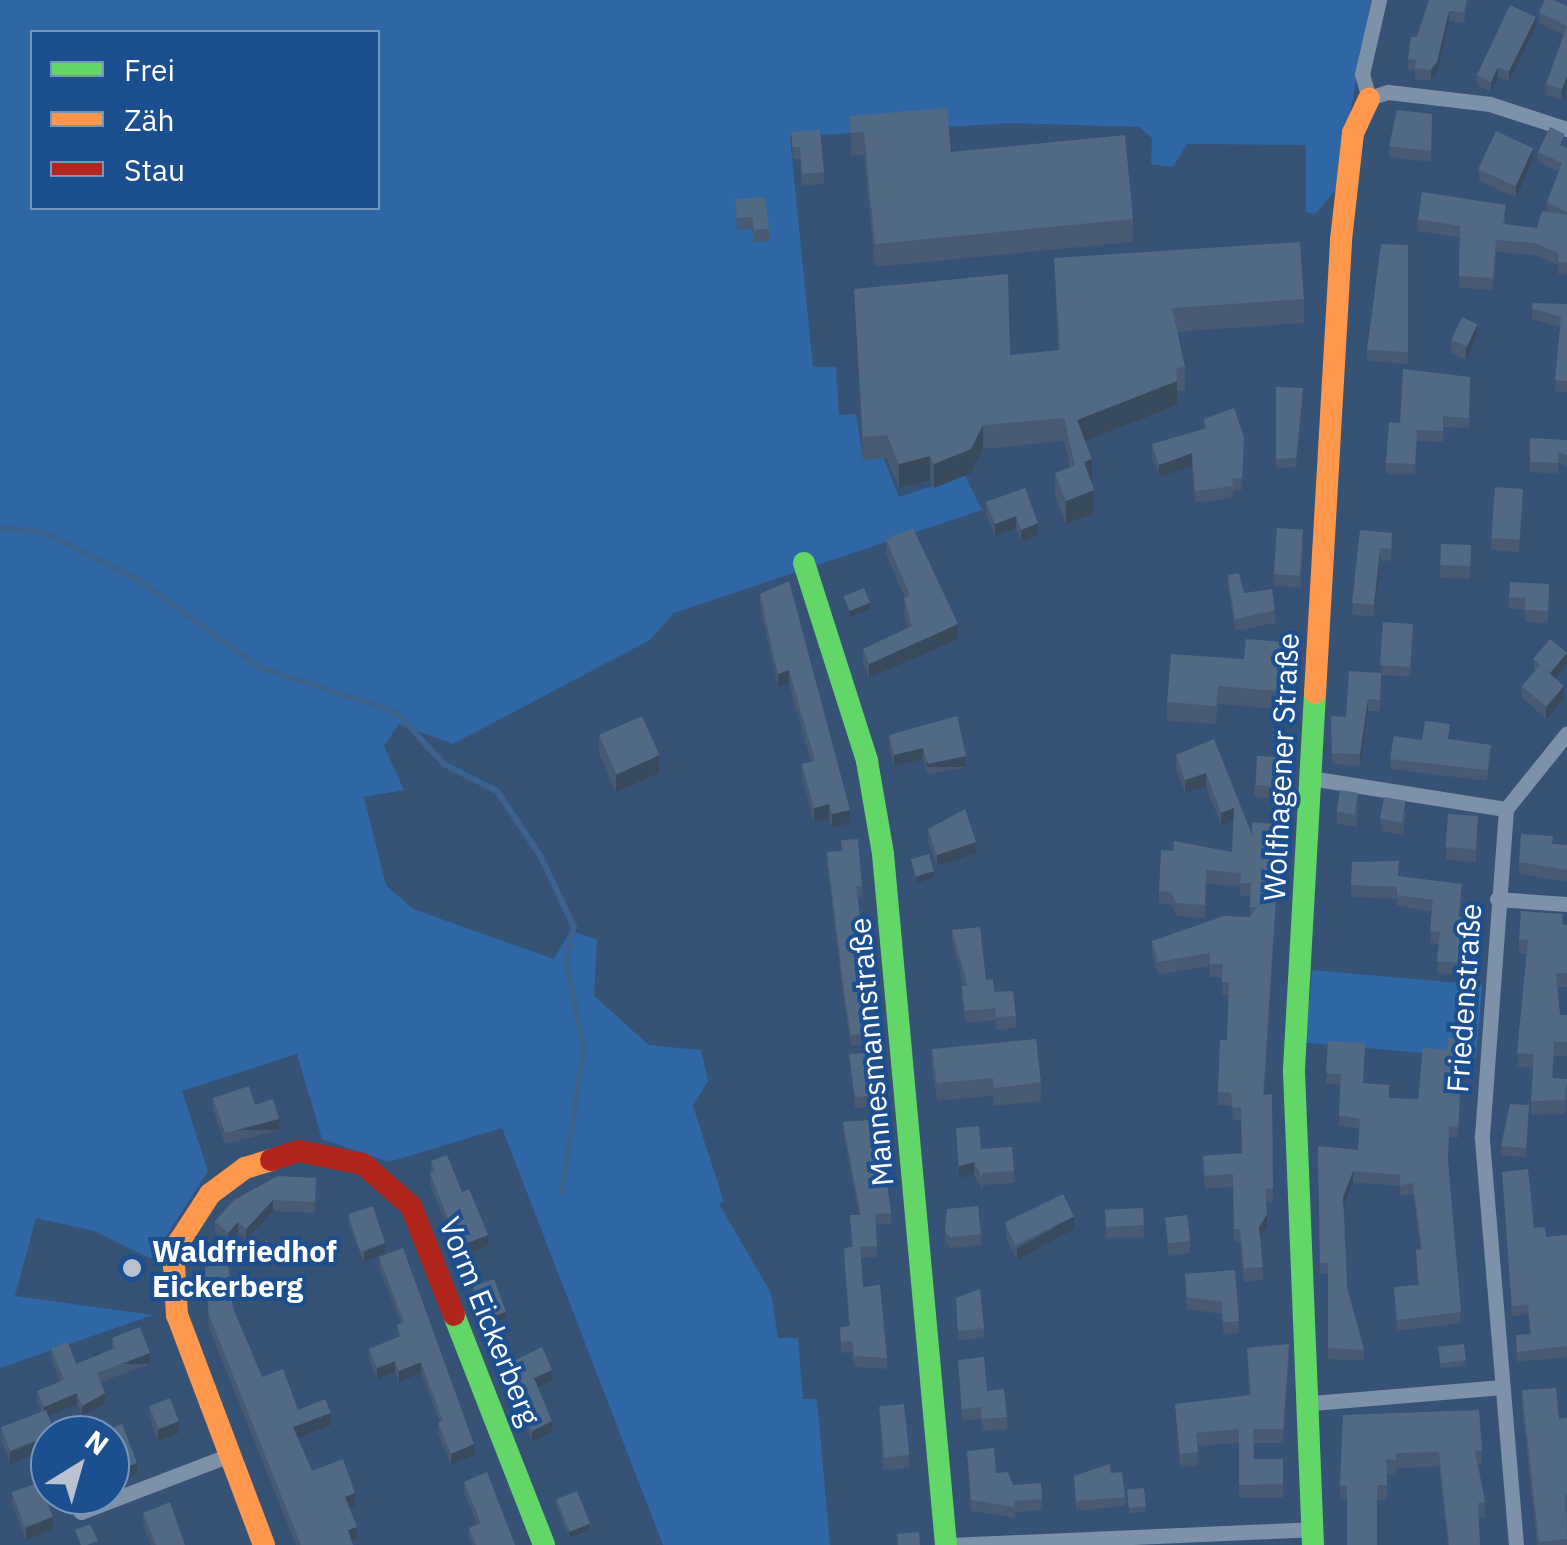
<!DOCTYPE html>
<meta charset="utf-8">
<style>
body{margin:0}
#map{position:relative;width:1567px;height:1545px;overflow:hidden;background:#365274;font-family:"IBM Plex Sans",sans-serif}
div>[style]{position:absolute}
.green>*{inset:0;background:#2f66a5;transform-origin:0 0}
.stream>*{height:6px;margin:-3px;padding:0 3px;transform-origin:3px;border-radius:3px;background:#3b618d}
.street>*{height:15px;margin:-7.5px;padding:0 7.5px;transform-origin:7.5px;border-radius:7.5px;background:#7d92a8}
.fast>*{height:22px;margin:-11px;padding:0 11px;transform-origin:11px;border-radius:11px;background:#63d668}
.slow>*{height:22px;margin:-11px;padding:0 11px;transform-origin:11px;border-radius:11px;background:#ff974d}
.jam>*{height:22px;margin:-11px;padding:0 11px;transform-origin:11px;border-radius:11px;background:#b3261e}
.wall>*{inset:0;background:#475a72;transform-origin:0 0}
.shaded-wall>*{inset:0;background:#394a5c;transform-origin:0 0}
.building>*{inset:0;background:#526984;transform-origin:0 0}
.dots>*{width:28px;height:28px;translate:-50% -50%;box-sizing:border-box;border:5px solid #1b4f8f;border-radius:50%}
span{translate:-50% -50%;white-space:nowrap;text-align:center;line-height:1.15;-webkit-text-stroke:8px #1b4f8f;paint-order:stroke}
.street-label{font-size:30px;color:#fff}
.poi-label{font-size:30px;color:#fff;font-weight:700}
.left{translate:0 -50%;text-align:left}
.legend{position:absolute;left:30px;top:30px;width:350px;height:180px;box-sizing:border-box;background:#1b4f8f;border:2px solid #7695bc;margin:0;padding:12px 18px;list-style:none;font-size:30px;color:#fff}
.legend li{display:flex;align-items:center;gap:20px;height:50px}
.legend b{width:50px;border:2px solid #7695bc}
.north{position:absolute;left:30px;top:1415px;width:100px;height:100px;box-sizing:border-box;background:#1b4f8f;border:2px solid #7695bc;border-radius:50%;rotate:37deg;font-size:28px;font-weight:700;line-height:40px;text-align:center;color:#fff}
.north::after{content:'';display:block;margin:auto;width:35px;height:45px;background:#b9c2ce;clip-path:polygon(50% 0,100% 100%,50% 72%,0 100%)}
</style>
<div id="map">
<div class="green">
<i style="clip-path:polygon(evenodd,0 0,1371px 0,1336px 190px,1315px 214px,1306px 212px,1306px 145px,1187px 144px,1173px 167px,1151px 164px,1152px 138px,1139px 127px,1011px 123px,790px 137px,813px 367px,836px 367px,839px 415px,856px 414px,863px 458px,883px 457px,899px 497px,965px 475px,982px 510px,674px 613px,650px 640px,453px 744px,399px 724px,384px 746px,404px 790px,364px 797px,386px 885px,413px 909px,554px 959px,571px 930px,597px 940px,594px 996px,649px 1045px,701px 1050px,708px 1081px,693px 1106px,724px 1202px,719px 1204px,771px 1293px,778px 1338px,798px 1338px,803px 1399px,817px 1399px,830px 1545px,663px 1545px,502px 1128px,389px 1162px,322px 1139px,297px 1054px,182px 1091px,208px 1171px,151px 1259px,94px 1231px,36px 1218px,15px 1296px,153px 1315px,0 1368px,0 0,32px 32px,378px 32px,378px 208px,32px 208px,32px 32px)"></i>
<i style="left:1312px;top:970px;width:171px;height:73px;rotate:5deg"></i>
</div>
<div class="stream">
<i style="left:0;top:528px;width:44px;rotate:5.2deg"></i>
<i style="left:44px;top:532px;width:106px;rotate:27.1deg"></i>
<i style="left:138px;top:580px;width:151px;rotate:35.6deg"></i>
<i style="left:261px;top:668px;width:142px;rotate:18.1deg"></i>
<i style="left:396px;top:712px;width:71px;rotate:47.3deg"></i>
<i style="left:444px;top:764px;width:59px;rotate:27deg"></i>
<i style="left:497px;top:791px;width:79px;rotate:56.3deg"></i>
<i style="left:541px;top:857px;width:77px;rotate:64.8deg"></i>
<i style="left:574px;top:927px;width:32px;rotate:104deg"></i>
<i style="left:566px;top:958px;width:93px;rotate:78.8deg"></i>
<i style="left:584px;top:1049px;width:145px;rotate:98.7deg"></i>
</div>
<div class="street">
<i style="left:1379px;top:0;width:76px;rotate:102.9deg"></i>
<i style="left:1362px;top:74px;width:25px;rotate:74deg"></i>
<i style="left:1369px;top:98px;width:20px;rotate:-18deg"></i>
<i style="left:1388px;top:92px;width:103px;rotate:6.7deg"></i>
<i style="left:1490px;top:104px;width:81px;rotate:18deg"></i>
<i style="left:1310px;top:778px;width:198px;rotate:9deg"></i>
<i style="left:1497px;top:899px;width:70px;rotate:4.1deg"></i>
<i style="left:1312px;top:1403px;width:191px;rotate:-4.8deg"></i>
<i style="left:74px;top:1495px;width:18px;rotate:68deg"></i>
<i style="left:81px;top:1512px;width:162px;rotate:-21deg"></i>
<i style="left:950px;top:1545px;width:363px;rotate:-2.5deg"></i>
<i style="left:1516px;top:1545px;width:410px;rotate:-94.8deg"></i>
<i style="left:1482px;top:1136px;width:328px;rotate:-85.8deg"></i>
<i style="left:1506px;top:809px;width:97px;rotate:-51.2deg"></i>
</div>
<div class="fast">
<i style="left:804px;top:563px;width:208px;rotate:72.3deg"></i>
<i style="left:867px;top:761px;width:94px;rotate:80.2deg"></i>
<i style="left:883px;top:854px;width:694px;rotate:84.79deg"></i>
<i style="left:454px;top:1315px;width:247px;rotate:68.6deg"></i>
<i style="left:1313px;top:1545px;width:476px;rotate:-92.3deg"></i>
<i style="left:1294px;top:1069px;width:377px;rotate:-86.8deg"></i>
</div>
<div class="slow">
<i style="left:1315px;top:693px;width:454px;rotate:-86.7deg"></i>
<i style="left:1341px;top:240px;width:108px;rotate:-83.6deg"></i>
<i style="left:1353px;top:133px;width:38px;rotate:-65deg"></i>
<i style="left:264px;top:1545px;width:246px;rotate:-110.7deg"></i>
<i style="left:177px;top:1315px;width:50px;rotate:-93.4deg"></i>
<i style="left:174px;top:1265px;width:24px;rotate:-78deg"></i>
<i style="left:179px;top:1242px;width:57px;rotate:-57.1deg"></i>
<i style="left:210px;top:1194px;width:44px;rotate:-36.6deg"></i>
<i style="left:245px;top:1168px;width:27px;rotate:-17deg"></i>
</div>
<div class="jam">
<i style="left:271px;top:1160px;width:29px;rotate:-18deg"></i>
<i style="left:299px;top:1151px;width:65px;rotate:11.5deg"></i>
<i style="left:363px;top:1164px;width:64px;rotate:41.2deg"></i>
<i style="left:411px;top:1206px;width:117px;rotate:68.5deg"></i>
</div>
<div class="wall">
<i style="clip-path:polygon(1429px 0,1468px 0,1464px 23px,1449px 21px,1437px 73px,1431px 81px,1415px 79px,1415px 70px,1408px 69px,1408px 59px)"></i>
<i style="clip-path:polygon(1567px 6px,1567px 87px,1562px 100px,1546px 95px,1546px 84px,1564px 35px,1539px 23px,1539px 12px)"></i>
<i style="clip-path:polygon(1536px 27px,1509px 82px,1498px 77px,1491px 92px,1477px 85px,1477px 75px)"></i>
<i style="clip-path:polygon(1432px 114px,1431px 162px,1389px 157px,1389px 146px)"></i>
<i style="clip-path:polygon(850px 116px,1133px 219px,1133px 242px,875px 267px,864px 155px,851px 156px)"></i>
<i style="clip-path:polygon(791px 132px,824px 172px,824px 184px,802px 186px,800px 159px,793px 159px)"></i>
<i style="clip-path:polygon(1565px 145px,1564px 146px,1567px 148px,1567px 275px,1558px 274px,1558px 265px,1535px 255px,1496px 252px,1493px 290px,1459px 288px,1460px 238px,1418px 231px,1418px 219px,1506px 217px,1505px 224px,1537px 228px,1547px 212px,1547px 202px,1559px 172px,1538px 162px,1538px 152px)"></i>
<i style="clip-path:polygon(1533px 160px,1516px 198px,1479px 181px,1479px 169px)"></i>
<i style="clip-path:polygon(735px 199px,769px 229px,769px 241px,754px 242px,752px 229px,737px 230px)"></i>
<i style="clip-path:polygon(1408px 245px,1408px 364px,1367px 361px,1367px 350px)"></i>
<i style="clip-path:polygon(1054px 258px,1304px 299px,1304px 323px,1177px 332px,1185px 367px,1185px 391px,1177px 391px,1177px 405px,1085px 440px,1092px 483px,1094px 514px,1066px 524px,1055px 497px,1055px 473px,1070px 467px,1064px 441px,983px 449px,971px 473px,934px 488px,930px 480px,899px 488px,887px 458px,863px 460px,854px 289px,1010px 355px,1058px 350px)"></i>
<i style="clip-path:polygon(1567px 304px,1567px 392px,1555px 391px,1560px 327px,1532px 319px,1532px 308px)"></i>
<i style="clip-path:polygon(1477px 336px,1466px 360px,1451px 353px,1451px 340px)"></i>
<i style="clip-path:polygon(1470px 377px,1469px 428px,1443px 427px,1443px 442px,1417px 441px,1415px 475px,1386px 474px,1386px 463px,1400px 423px)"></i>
<i style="clip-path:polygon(1276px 387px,1303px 398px,1296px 467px,1276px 469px)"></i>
<i style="clip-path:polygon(1204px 419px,1244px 450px,1242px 490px,1233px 491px,1233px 498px,1195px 503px,1192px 466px,1159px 477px,1152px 456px,1152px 444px,1204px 429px)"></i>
<i style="clip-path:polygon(1530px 438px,1567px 440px,1567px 466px,1558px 463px,1558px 474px,1530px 472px)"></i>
<i style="clip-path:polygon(1025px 488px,1038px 535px,1021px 542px,1016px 528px,995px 536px,986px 514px,986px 502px)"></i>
<i style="clip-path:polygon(1523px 501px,1519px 552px,1491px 550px,1491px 538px)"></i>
<i style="clip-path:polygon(1277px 528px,1303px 542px,1301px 588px,1274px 586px)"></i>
<i style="clip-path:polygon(1360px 530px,1392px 545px,1391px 561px,1380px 560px,1374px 617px,1352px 615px)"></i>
<i style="clip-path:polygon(886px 539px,958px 639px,869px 678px,863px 663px,863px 649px,908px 628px,904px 613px,905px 598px,886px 554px)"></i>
<i style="left:1441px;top:544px;width:30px;height:34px;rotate:2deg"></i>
<i style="clip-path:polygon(1228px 575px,1244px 593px,1275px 610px,1275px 623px,1235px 631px,1228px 588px)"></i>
<i style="clip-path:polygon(1549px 584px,1548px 623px,1525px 622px,1525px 610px,1509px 609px,1509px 597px)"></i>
<i style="clip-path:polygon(760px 594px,850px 823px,832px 828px,829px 818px,814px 822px,802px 778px,802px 764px,811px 762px,789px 684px,778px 687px,760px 607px)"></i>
<i style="clip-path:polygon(1383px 622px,1413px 634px,1410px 677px,1381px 675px,1380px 711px,1368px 711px,1360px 766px,1332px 764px,1331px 716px,1346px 717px,1381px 673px)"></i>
<i style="clip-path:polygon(1244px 659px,1295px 661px,1291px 710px,1218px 704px,1216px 724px,1167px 721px,1167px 702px)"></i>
<i style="clip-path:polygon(1533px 659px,1567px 665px,1555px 678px,1564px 699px,1546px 719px,1522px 698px,1522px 686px,1534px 672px)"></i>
<i style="clip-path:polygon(889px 735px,966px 767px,928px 775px,923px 759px,894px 766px,889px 746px)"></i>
<i style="clip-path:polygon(599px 736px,659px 773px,616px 792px,599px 754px)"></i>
<i style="clip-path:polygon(1214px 739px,1252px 835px,1280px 845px,1264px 1095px,1272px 1094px,1273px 1201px,1266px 1202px,1267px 1227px,1260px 1238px,1263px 1280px,1244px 1282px,1240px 1242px,1234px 1242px,1233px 1187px,1205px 1189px,1203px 1169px,1203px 1156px,1242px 1153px,1241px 1120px,1233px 1121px,1231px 1106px,1218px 1105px,1220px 1040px,1227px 1040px,1229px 995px,1222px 995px,1223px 977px,1210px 977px,1210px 966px,1158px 975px,1152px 954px,1152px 941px,1250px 916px,1251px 896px,1240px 896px,1240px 886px,1206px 884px,1205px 918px,1176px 916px,1171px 905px,1159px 904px,1159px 891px,1232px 852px,1234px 821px,1221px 826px,1206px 786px,1185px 793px,1176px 768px,1176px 755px)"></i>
<i style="clip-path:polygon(1422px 740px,1491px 756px,1487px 781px,1390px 769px,1390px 759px)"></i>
<i style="clip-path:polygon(1291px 770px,1289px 799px,1254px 797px,1254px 785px)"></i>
<i style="clip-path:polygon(1358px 793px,1357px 827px,1337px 824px,1337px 812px)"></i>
<i style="clip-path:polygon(1406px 813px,1403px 835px,1381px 831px,1381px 819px)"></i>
<i style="clip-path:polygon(1478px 816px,1476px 862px,1446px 860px,1446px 847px)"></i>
<i style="clip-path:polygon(928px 829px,976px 853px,937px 866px,928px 840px)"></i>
<i style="clip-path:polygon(841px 840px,862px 886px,862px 897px,857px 897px,875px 1033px,875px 1044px,851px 1046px,844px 1002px,827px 863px,827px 852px,841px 851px)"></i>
<i style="clip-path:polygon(1553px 844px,1567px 845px,1567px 882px,1519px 874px,1519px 862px)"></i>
<i style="clip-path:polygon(1352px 862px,1462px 896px,1459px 917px,1472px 930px,1463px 975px,1437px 973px,1439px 944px,1430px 943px,1432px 912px,1397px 906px,1397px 899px,1351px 897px)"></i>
<i style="clip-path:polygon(1563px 924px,1567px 925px,1567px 987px,1557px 987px,1560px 1015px,1567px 1015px,1567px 1056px,1554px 1056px,1553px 1078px,1567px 1093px,1565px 1114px,1531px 1115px,1533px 1068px,1517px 1067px,1527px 954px,1519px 953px,1519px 939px)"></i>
<i style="clip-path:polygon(952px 930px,994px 992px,1016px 1016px,1016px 1028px,996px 1030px,995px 1020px,965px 1023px,962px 998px,962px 986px,964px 986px,952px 942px)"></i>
<i style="clip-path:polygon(1463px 1039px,1458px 1138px,1449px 1137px,1448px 1162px,1461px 1323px,1397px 1331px,1394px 1287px,1418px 1285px,1416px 1250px,1421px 1250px,1413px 1194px,1400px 1196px,1400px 1186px,1353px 1182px,1344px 1206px,1347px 1287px,1364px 1350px,1364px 1361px,1328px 1359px,1328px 1274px,1320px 1274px,1318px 1157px,1358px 1150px,1360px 1129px,1339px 1126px,1340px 1085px,1326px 1084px,1328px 1041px,1364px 1083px,1389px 1098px,1418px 1099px,1447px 1050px)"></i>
<i style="clip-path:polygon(932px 1049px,1041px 1082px,1041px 1101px,994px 1106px,993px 1096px,937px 1101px,932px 1067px)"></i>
<i style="clip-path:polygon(849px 1054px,868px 1069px,880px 1095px,880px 1106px,855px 1108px)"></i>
<i style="clip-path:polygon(213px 1098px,255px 1105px,279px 1130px,225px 1144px,213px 1109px)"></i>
<i style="clip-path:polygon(1529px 1105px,1526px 1157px,1501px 1156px,1501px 1146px)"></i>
<i style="clip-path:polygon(843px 1122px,870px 1133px,891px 1213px,891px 1224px,876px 1225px,877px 1257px,861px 1258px,863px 1287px,887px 1358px,887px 1369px,854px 1367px,852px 1352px,841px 1353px,840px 1327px,849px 1327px,844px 1259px,852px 1247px,850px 1215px,859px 1215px,843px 1133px)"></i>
<i style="clip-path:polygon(956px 1128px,981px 1149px,1014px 1171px,1014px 1183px,983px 1185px,983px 1192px,974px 1174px,959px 1178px)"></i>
<i style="clip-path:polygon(431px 1161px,488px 1246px,459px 1257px,430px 1184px)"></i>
<i style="clip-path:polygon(1502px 1172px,1534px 1228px,1546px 1237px,1567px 1235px,1567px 1357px,1517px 1362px,1516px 1335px,1530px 1334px,1528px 1314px,1512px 1316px)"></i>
<i style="clip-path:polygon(316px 1178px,315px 1213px,273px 1211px,246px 1240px,238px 1233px,228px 1244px,215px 1232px,215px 1221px)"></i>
<i style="left:1143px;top:1208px;width:29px;height:38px;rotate:88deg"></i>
<i style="clip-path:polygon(947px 1209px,981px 1234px,981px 1245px,951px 1248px,945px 1243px)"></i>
<i style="clip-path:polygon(349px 1215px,385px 1253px,364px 1262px,349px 1225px)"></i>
<i style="clip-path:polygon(1165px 1217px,1190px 1241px,1190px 1253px,1168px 1256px)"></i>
<i style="clip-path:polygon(1006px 1225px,1074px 1229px,1017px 1260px,1006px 1238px)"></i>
<i style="clip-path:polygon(379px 1257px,474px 1455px,451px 1465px,438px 1434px,438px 1423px,440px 1422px,421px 1373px,399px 1382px,395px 1372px,377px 1379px,369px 1359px,369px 1349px,398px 1337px,397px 1325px,401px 1324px,379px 1268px)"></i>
<i style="clip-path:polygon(205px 1267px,233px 1308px,262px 1377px,298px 1410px,331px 1425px,298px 1438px,312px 1471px,355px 1506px,350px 1508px,357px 1539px,352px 1541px,353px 1545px,296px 1545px,209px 1328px)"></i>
<i style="clip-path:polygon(1235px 1270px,1239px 1333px,1223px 1334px,1222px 1314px,1187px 1309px,1185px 1274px)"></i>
<i style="clip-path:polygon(473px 1287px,506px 1318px,486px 1326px,473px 1293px)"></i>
<i style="clip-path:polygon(956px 1298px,984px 1328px,984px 1338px,958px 1341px)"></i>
<i style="clip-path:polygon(112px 1338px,150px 1364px,101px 1382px,105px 1404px,82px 1416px,77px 1404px,48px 1416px,55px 1435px,50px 1435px,50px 1448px,10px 1464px,1px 1440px,1px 1428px,41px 1412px,37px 1402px,37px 1391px,60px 1382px,51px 1359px,51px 1348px,76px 1364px,112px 1350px)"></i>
<i style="left:1464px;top:1344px;width:22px;height:26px;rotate:85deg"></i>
<i style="clip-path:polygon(1247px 1348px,1289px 1357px,1283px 1443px,1254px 1443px,1254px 1459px,1283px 1459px,1283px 1498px,1239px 1498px,1239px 1443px,1197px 1446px,1198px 1466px,1180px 1467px,1175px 1404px,1249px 1395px)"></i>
<i style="clip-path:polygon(958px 1360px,987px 1391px,1007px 1417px,1007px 1429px,982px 1431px,981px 1419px,962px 1421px)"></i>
<i style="clip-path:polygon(510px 1363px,552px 1381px,538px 1387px,552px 1432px,532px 1442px,510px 1374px)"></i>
<i style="clip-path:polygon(1522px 1390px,1559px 1419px,1567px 1418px,1567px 1545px,1537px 1545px,1522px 1408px)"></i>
<i style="clip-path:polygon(150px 1406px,179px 1433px,158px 1441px,150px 1418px)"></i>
<i style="clip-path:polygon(879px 1406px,909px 1455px,909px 1468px,883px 1470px)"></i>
<i style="clip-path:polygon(1343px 1415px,1482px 1450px,1482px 1465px,1478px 1465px,1485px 1502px,1485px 1517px,1479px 1518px,1480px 1545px,1448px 1545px,1439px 1467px,1396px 1468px,1396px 1475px,1387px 1474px,1387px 1500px,1340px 1500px)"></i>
<i style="clip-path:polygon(967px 1451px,1013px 1485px,1042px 1499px,1042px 1510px,1015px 1512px,1015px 1518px,971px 1511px)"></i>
<i style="clip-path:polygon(1111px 1473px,1125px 1497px,1125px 1506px,1076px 1511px,1074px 1476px)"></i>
<i style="clip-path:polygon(464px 1482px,515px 1545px,472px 1545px,469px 1538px,469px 1528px,477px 1524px,464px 1492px)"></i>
<i style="left:1144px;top:1488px;width:24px;height:17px;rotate:85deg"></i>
<i style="clip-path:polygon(12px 1492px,53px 1529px,26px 1540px,12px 1505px)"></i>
<i style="clip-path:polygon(556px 1499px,590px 1530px,569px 1538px,556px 1505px)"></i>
<i style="clip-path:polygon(143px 1513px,185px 1545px,151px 1545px,143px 1524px)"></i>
</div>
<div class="shaded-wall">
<i style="clip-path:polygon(1449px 11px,1449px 21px,1437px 73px,1431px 81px,1431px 70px)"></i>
<i style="clip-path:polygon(1536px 17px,1536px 27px,1509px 82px,1509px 71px)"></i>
<i style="clip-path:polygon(1498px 67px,1498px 77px,1491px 92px,1491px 82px)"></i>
<i style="clip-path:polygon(1567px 76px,1567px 87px,1562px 100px,1562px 89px)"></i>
<i style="clip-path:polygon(1533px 148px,1533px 160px,1516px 198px,1516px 186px)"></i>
<i style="clip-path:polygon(1477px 324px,1477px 336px,1466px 360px,1466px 347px)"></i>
<i style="clip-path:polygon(1177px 381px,1177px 405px,1077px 444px,1077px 420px)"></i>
<i style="clip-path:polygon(983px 425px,983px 449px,971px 473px,934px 488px,934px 464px)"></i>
<i style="clip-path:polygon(1192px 453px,1192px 466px,1159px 477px,1159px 465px)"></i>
<i style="clip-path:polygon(930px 456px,930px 480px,899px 488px,899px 464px)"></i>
<i style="clip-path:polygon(1092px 459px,1092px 483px,1084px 462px)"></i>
<i style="clip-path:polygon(1094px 490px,1094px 514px,1066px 524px,1066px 501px)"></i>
<i style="clip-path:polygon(1016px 516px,1016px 528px,995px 536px,995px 524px)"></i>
<i style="clip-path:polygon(1038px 523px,1038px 535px,1021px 542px,1021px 530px)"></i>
<i style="clip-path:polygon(1380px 548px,1380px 560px,1374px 617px,1374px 605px)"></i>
<i style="clip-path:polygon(870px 603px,870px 609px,850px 617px,850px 611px)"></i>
<i style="clip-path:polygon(958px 624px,958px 639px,869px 678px,869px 664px)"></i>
<i style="clip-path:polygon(1295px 643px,1295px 661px,1291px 710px,1291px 692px)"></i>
<i style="clip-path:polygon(1567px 653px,1567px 665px,1550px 685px,1550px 673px)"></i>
<i style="clip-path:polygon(789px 670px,789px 684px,778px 687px,778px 674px)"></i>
<i style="clip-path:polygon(1564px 686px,1564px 699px,1546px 719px,1546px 707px)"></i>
<i style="clip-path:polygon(1368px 699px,1368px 711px,1360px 766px,1360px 754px)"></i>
<i style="clip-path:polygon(923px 748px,923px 759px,894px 766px,894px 755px)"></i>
<i style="clip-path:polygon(659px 755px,659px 773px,616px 792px,616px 774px)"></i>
<i style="left:966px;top:756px;width:11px;height:39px;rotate:90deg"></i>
<i style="clip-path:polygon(1206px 773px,1206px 786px,1185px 793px,1185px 780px)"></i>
<i style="clip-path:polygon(829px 804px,829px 818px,814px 822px,814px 808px)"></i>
<i style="clip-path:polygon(1234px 808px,1234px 821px,1221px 826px,1221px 813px)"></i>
<i style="clip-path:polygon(850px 810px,850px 823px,832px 828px,832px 814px)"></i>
<i style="clip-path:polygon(976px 842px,976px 853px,937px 866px,937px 855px)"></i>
<i style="clip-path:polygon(934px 871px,934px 877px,917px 883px,917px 876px)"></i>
<i style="clip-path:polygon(1472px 918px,1472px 930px,1463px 975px,1463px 963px)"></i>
<i style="left:279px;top:1119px;width:11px;height:56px;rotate:90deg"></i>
<i style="clip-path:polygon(974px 1162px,974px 1174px,959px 1178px,959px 1166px)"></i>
<i style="clip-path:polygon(1353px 1171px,1353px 1182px,1343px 1208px,1343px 1197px)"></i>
<i style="clip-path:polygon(273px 1200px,273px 1211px,246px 1240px,246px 1229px)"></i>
<i style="clip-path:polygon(1267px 1214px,1267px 1227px,1259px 1240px,1259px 1227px)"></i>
<i style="clip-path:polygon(1074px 1217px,1074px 1229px,1017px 1260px,1017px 1248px)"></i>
<i style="clip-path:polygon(238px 1222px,238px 1233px,228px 1244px,228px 1233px)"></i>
<i style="clip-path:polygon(488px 1235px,488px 1246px,459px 1257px,459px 1246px)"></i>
<i style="clip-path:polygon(385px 1243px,385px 1253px,364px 1262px,364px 1252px)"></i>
<i style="clip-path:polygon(506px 1312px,506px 1318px,486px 1326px,486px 1319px)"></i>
<i style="left:150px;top:1353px;width:11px;height:57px;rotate:90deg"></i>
<i style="clip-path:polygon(395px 1361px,395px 1372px,377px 1379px,377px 1368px)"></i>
<i style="clip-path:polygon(421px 1362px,421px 1373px,399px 1382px,399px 1371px)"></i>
<i style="clip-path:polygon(552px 1370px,552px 1381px,534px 1389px,534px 1378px)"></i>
<i style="clip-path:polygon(77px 1393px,77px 1404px,44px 1418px,44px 1407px)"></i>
<i style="clip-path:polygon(105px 1393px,105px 1404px,82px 1416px,82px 1406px)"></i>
<i style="clip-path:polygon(331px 1413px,331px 1425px,293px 1440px,293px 1427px)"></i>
<i style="clip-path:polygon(179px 1421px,179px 1433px,158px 1441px,158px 1428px)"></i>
<i style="clip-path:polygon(552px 1421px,552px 1432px,532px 1442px,532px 1431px)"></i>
<i style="clip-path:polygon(50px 1436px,50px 1448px,10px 1464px,10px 1452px)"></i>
<i style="clip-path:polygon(474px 1444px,474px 1455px,451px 1465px,451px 1454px)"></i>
<i style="clip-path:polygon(137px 1463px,137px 1475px,110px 1485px,110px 1473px)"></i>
<i style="clip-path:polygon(355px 1493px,355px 1506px,345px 1509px,345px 1497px)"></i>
<i style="clip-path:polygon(53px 1517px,53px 1529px,26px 1540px,26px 1528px)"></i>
<i style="clip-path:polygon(590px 1524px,590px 1530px,569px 1538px,569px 1532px)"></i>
<i style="clip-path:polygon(357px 1527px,357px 1539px,348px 1543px,348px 1530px)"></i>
</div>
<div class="building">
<i style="clip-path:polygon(1429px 0,1466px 0,1464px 12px,1449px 11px,1437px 62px,1431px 70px,1415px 68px,1416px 60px,1408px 59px,1411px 37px,1417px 37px)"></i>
<i style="clip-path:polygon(1545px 0,1554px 0,1567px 6px,1567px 26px,1539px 12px)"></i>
<i style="clip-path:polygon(1510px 5px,1536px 17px,1509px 71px,1498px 67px,1491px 82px,1477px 75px)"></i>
<i style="clip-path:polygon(1567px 26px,1567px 76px,1562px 89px,1546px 84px)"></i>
<i style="clip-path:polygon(947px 108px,951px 152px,1125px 135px,1133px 219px,875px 244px,864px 132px,851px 133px,850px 116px)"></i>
<i style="clip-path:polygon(1397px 110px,1432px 114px,1431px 151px,1389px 146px)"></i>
<i style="clip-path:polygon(1550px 127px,1565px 134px,1560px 145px,1567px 148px,1567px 212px,1547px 202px,1562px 163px,1538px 152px)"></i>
<i style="clip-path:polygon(820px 130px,824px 172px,802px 174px,800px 147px,793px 147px,791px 132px)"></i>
<i style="left:1496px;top:131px;width:41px;height:42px;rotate:25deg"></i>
<i style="clip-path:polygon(1422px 192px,1506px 205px,1503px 224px,1537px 228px,1542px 211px,1567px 215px,1567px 263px,1558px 262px,1559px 253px,1535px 243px,1496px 240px,1493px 278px,1459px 276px,1460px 226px,1418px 219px)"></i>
<i style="clip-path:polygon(765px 197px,769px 229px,754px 230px,752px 217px,737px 218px,735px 199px)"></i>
<i style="clip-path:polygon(1300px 242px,1304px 299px,1172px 308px,1185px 367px,1176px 368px,1177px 381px,1077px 420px,1092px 459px,1084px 462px,1094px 490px,1066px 501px,1055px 473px,1075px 466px,1064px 418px,983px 425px,971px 449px,934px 464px,930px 456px,899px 464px,887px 435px,863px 437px,854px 289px,1008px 274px,1010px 355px,1060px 350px,1054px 258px)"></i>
<i style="clip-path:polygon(1381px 244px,1408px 245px,1408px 352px,1367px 350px)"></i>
<i style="clip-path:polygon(1533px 303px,1567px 304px,1567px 381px,1555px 380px,1561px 317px,1532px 308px)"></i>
<i style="left:1462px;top:317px;width:17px;height:25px;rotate:25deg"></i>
<i style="clip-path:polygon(1403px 369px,1470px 377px,1469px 418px,1443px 416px,1443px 431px,1417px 430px,1415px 464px,1386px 463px,1389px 422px,1400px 423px)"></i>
<i style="clip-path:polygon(1276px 387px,1303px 388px,1296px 458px,1276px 459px)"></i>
<i style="clip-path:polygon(1234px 408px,1244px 437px,1242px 478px,1232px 479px,1233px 486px,1195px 491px,1192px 453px,1159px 465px,1152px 444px,1207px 428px,1204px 419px)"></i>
<i style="clip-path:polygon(1530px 438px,1567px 440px,1567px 455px,1558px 452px,1558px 463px,1530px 462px)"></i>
<i style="left:1495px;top:487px;width:28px;height:51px;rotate:4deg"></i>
<i style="clip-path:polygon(1025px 488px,1038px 523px,1021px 530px,1016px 516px,995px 524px,986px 502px)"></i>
<i style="clip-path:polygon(913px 528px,958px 624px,869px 664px,863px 649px,912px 626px,904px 598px,910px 595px,886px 539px)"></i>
<i style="left:1277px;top:528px;width:26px;height:46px;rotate:4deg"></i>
<i style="clip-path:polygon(1360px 530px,1392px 533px,1391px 549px,1380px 548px,1374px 605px,1352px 603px)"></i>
<i style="left:1441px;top:544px;width:30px;height:21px;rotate:2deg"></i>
<i style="clip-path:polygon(1239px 573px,1244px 593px,1272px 589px,1275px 610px,1235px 619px,1228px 575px)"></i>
<i style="clip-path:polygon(789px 581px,850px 810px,832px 814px,829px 804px,814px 808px,802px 764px,815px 761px,789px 670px,778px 674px,760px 594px)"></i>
<i style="clip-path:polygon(1510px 582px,1549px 584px,1548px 611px,1525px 610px,1526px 598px,1509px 597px)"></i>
<i style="left:864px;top:588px;width:16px;height:22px;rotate:68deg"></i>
<i style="left:1383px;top:622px;width:30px;height:43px;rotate:4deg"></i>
<i style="clip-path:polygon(1246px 639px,1295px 643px,1291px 692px,1218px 686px,1216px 706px,1167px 702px,1171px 654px,1244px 659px)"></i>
<i style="clip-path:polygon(1550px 639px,1567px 653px,1550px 673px,1541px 666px,1564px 686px,1546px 707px,1522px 686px,1540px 665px,1533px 659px)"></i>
<i style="clip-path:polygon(1349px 671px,1381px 673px,1380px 700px,1368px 699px,1360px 754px,1332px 753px,1331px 716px,1346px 717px)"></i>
<i style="left:642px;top:716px;width:43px;height:47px;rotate:66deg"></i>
<i style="clip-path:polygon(957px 716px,966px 756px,928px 764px,923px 748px,894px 755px,889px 735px)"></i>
<i style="clip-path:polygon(1425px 721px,1450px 724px,1448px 739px,1491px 745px,1487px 770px,1390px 759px,1394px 736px,1422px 740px)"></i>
<i style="clip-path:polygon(1214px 739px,1252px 835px,1252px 822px,1276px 824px,1280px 832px,1263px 1095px,1272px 1094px,1273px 1188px,1265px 1189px,1267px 1214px,1259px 1227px,1263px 1267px,1244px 1268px,1240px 1229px,1234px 1229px,1233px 1174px,1205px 1176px,1203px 1156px,1242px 1153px,1241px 1107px,1233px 1108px,1231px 1093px,1218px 1092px,1220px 1040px,1227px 1040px,1229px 982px,1222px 982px,1223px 964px,1210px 964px,1210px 953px,1158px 962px,1152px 941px,1224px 916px,1250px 917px,1257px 907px,1250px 907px,1251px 883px,1240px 883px,1241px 873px,1206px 870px,1205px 905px,1176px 903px,1171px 892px,1159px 891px,1161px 850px,1173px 851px,1174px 841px,1232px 852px,1234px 808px,1221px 813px,1206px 773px,1185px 780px,1176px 755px)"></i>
<i style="left:1257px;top:756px;width:34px;height:29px;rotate:3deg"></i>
<i style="left:1340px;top:790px;width:18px;height:22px;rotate:9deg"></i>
<i style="left:1384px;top:797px;width:22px;height:22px;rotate:10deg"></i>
<i style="clip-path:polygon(965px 809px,976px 842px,937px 855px,928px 829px)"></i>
<i style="left:1448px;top:814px;width:30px;height:33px;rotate:4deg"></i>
<i style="clip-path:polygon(1521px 834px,1553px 836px,1552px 844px,1567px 845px,1567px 870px,1519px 862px)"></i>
<i style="clip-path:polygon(858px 839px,862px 886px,856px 886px,875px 1033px,851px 1035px,844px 991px,827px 852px,843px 851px,841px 840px)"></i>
<i style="left:929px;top:854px;width:18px;height:19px;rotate:74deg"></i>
<i style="clip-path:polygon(1399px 861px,1398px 876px,1462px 884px,1458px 917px,1472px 918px,1463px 963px,1437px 961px,1440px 932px,1430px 931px,1433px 900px,1397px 895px,1397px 887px,1351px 885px,1352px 862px)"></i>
<i style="clip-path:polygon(1521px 911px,1563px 914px,1562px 924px,1567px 925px,1567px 973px,1556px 973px,1560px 1015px,1567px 1015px,1567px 1042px,1554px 1042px,1552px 1078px,1567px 1079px,1565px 1100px,1531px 1101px,1534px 1054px,1517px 1053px,1528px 940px,1519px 939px)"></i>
<i style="clip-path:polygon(980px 927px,986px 980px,993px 979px,994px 992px,1013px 991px,1016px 1016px,996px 1017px,995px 1008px,965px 1011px,962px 986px,968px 986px,952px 930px)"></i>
<i style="clip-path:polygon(1448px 1038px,1463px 1039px,1458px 1127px,1449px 1126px,1448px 1160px,1461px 1312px,1397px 1320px,1394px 1287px,1419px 1285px,1416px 1250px,1422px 1249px,1413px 1183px,1400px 1185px,1400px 1175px,1353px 1171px,1343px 1197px,1347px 1287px,1364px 1350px,1328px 1348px,1328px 1263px,1320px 1263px,1318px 1146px,1358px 1150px,1360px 1119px,1339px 1115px,1341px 1074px,1326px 1073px,1328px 1041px,1365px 1043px,1363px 1083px,1389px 1085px,1389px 1098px,1418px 1099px,1423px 1048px,1447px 1050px)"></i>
<i style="clip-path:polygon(1036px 1039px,1041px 1082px,994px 1088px,993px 1078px,937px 1083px,932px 1049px)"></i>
<i style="clip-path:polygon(867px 1053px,868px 1069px,878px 1068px,880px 1095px,855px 1097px,849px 1054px)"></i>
<i style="clip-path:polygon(249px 1086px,255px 1105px,273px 1099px,279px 1119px,225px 1133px,213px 1098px)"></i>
<i style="clip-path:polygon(1510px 1104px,1529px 1105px,1526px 1148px,1501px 1146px)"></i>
<i style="clip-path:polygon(869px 1120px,870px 1133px,880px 1129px,891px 1213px,875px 1214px,877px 1246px,860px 1247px,863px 1287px,880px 1285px,887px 1358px,854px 1356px,852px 1341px,841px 1342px,840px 1327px,850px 1326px,844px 1248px,853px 1247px,850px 1215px,861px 1215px,843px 1122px)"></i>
<i style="clip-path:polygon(979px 1126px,981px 1149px,1012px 1147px,1014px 1171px,982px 1173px,983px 1179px,974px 1162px,959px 1166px,956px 1128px)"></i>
<i style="clip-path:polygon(447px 1155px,462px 1192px,469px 1189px,488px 1235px,459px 1246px,430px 1173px,435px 1171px,431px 1161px)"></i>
<i style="clip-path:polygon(1528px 1169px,1534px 1228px,1545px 1227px,1546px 1237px,1567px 1235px,1567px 1346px,1517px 1352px,1516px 1335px,1531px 1334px,1528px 1304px,1512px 1306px,1502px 1172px)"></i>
<i style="clip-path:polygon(278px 1176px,316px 1178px,315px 1202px,273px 1200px,246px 1229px,238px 1222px,228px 1233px,215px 1221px,234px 1200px)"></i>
<i style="left:1063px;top:1194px;width:25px;height:65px;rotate:64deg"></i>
<i style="left:373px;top:1206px;width:39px;height:26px;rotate:72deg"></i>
<i style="clip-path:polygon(978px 1206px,981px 1234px,951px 1237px,945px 1232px,947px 1209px)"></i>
<i style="left:1143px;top:1208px;width:17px;height:38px;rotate:87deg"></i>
<i style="left:1187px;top:1215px;width:26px;height:22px;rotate:83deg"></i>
<i style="clip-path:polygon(403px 1248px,474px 1444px,451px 1454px,438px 1423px,443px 1421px,421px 1362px,399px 1371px,395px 1361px,377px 1368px,369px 1349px,401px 1336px,397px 1325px,404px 1322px,379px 1257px)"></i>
<i style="clip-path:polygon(228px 1264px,233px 1308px,262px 1377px,283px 1369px,298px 1410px,325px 1399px,331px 1413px,293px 1427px,312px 1471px,343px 1459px,355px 1493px,345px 1497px,357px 1527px,348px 1530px,353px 1545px,301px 1545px,209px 1315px,205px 1267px)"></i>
<i style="clip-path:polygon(1235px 1270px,1239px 1321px,1223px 1322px,1222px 1302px,1187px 1297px,1185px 1274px)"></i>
<i style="left:494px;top:1279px;width:35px;height:22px;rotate:70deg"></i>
<i style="clip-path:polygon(980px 1289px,984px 1328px,958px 1331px,956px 1298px)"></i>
<i style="clip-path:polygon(140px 1327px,150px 1353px,97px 1373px,105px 1393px,82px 1406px,77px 1393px,44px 1407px,37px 1391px,64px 1380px,51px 1348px,68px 1342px,76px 1364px,115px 1348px,112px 1338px)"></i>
<i style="clip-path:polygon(1289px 1344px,1283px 1429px,1253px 1429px,1254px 1459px,1283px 1459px,1283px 1484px,1239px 1485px,1239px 1429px,1196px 1433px,1198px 1452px,1180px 1454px,1175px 1404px,1251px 1395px,1247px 1348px)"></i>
<i style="left:1464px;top:1344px;width:16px;height:26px;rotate:83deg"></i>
<i style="clip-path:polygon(542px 1347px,552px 1370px,534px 1378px,552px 1421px,532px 1431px,510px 1363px)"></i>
<i style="clip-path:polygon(984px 1357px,987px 1391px,1004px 1389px,1007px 1417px,982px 1419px,981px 1407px,962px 1409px,958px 1360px)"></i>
<i style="clip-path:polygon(1556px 1388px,1559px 1419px,1567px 1418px,1567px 1495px,1565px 1492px,1567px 1539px,1539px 1542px,1522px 1390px)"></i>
<i style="left:170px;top:1398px;width:25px;height:22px;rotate:69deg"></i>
<i style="left:904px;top:1404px;width:51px;height:25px;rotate:84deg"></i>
<i style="left:46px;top:1410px;width:25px;height:48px;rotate:69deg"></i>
<i style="clip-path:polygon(1479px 1410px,1482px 1450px,1475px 1451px,1485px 1502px,1478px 1503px,1480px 1545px,1449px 1545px,1439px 1452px,1396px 1453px,1396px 1460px,1386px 1459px,1387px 1485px,1377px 1485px,1377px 1545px,1347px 1545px,1347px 1485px,1340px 1486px,1343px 1415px)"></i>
<i style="clip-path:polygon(122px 1424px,137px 1463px,110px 1473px,110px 1435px,94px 1435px)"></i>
<i style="clip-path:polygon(994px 1448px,996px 1473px,1008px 1472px,1013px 1485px,1041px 1483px,1042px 1499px,1014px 1501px,1015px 1507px,971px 1500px,967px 1451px)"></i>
<i style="clip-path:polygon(1110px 1464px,1111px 1473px,1122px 1472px,1125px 1497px,1076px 1501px,1074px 1476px)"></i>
<i style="clip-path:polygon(487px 1472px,515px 1545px,476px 1545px,469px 1528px,481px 1523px,464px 1482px)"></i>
<i style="left:40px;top:1482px;width:37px;height:30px;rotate:70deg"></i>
<i style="left:1144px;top:1488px;width:18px;height:17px;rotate:84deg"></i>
<i style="left:577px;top:1491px;width:35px;height:22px;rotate:68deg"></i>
<i style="clip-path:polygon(170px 1502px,185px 1545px,156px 1545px,143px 1513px)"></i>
<i style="clip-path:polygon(90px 1524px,98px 1541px,87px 1545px,81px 1545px,75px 1530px)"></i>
<i style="clip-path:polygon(919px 1532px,920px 1545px,898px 1545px,897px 1534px)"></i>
</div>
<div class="dots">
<i style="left:132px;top:1268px;background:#b9c2ce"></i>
</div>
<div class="street-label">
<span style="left:1281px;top:767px;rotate:-87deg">Wolfhagener Straße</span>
<span style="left:1464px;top:998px;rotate:-86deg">Friedenstraße</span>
<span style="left:871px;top:1052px;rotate:-95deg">Mannesmannstraße</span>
<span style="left:490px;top:1321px;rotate:68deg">Vorm Eickerberg</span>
</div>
<div class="poi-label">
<span class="left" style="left:152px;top:1268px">Waldfriedhof<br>Eickerberg</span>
</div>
<ul class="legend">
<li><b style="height:12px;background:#63d668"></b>Frei</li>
<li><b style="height:12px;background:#ff974d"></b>Zäh</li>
<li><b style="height:12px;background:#b3261e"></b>Stau</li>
</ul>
<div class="north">N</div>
</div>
